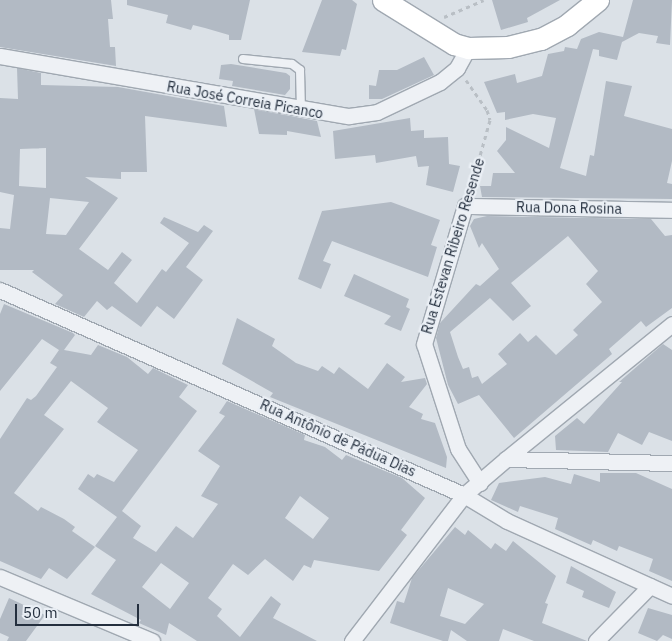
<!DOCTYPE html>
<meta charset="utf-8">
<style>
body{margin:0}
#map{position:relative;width:672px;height:641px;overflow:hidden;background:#dbe1e7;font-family:"IBM Plex Sans",sans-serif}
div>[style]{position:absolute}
.building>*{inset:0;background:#b2bac4}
.path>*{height:3px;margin-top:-1.5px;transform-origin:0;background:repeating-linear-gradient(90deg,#b9bfc5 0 4px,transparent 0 8px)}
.roads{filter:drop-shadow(1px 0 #a0a8b1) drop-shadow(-1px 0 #a0a8b1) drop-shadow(0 1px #a0a8b1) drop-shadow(0 -1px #a0a8b1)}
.lane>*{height:8px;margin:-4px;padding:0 4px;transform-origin:4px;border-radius:4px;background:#eef1f5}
.street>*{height:15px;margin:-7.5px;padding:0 7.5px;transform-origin:7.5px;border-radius:7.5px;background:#eef1f5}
.secondary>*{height:21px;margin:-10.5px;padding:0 10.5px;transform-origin:10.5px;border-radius:10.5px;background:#fff}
span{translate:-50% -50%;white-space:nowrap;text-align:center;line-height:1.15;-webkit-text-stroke:4.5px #eaeff5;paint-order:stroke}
.street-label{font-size:14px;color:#242f3e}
.scale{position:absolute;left:15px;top:604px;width:124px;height:22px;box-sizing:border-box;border:2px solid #242f3e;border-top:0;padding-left:6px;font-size:15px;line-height:18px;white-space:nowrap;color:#242f3e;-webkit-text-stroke:4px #eaeff5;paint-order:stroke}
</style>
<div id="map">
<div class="building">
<i style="clip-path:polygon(0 0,111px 0,113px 19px,108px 19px,110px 47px,115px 47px,116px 66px,0 47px)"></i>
<i style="clip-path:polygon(127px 0,250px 0,241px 40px,229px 40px,229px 35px,205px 28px,193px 25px,191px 30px,166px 23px,168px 15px,127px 5px)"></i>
<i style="clip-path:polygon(322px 0,352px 0,357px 4px,346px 50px,342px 49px,340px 56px,302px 52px)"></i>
<i style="clip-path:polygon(492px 0,560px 0,527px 18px,528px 22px,501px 30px)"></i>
<i style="clip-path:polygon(633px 0,672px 0,670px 45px,656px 43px,658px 36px,639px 33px,622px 42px,617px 60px,599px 56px,599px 50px,593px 49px,560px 168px,586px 176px,590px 155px,594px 156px,606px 81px,632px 86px,624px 116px,672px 129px,672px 161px,667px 183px,672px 184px,672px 199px,482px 197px,480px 186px,491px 186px,493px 173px,515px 173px,497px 151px,506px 140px,506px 127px,549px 148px,556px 118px,533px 114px,505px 120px,505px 112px,497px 113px,484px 82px,515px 74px,517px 83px,542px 76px,548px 54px,564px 51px,565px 47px,577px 49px,581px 39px,599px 32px,623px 37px)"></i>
<i style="clip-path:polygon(424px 57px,434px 75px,382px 99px,369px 99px,369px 85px,376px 86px,379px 70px,397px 70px)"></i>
<i style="clip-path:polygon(231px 64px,286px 73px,290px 76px,290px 89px,285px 95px,232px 86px,233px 81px,219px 79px,221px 65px)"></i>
<i style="clip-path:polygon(evenodd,17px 68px,41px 73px,41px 85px,118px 87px,224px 106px,227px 127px,145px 116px,147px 172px,121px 172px,121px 179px,85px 177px,118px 198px,79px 249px,108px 270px,122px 252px,132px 260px,114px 283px,137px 303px,162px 269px,166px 272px,189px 243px,160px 223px,164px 217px,198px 232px,204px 225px,213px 231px,186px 267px,203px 280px,174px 319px,157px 306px,141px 327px,112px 306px,107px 310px,97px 301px,84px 317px,55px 304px,63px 295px,32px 272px,34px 270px,0 270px,0 228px,10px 229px,14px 195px,0 192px,0 98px,18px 99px,17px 68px,46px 148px,46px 188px,19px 186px,20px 149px,46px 148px,17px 68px,50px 198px,89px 202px,66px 235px,46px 234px,50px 198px)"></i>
<i style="clip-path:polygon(254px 109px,317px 121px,321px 137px,287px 131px,287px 135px,259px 134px)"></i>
<i style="clip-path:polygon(410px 118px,411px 131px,424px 130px,424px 138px,448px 137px,449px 164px,460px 166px,453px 192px,426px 185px,429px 166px,418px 167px,416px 156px,376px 163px,375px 155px,335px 159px,333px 131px)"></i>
<i style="clip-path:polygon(391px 202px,440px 220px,431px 245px,437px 247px,428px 277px,332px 241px,323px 261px,331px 264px,321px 289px,298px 279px,322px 211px)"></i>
<i style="clip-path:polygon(evenodd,487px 216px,651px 219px,665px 236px,672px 235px,672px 308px,646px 327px,641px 321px,609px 349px,612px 354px,514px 438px,479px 395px,458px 404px,448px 385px,436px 338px,440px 323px,476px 284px,480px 286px,499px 269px,482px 243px,479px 248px,470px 226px,474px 219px,487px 216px,568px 236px,598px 271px,586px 284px,602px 302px,573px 330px,578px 335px,556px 355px,536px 335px,528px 342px,520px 333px,498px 354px,507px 364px,482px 384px,478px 376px,472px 378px,469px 367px,463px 369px,458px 357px,450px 332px,490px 298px,513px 321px,531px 306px,511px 283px,568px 236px)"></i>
<i style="clip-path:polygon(354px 274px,409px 299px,406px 307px,410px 309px,401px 331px,384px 324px,391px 316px,344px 296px)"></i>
<i style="clip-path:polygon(evenodd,4px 304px,73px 333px,75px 335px,64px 350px,91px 355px,98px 345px,127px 357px,148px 374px,153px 368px,188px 385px,179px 397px,197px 411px,122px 511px,141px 526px,133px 538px,156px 552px,176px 526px,193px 538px,218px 504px,201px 496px,220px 466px,198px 451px,225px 416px,219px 413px,227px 401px,305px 435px,304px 440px,325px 447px,342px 460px,346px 455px,402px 478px,425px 498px,401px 530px,407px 535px,379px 571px,314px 560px,311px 568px,304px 565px,293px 581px,265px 559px,248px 575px,233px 564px,208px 598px,222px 609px,217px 616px,240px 637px,271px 596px,281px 604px,273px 618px,317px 641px,197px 641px,169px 623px,166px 635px,139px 623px,141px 620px,91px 594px,116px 560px,95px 546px,117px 517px,78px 489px,88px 474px,94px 478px,97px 474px,114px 482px,138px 450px,97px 422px,108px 408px,71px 381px,44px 415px,64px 429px,14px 493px,38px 511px,41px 507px,64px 519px,75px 527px,72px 531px,95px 547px,67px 579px,49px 568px,41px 579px,0 561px,0 439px,27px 398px,31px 400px,36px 396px,57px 367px,50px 363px,59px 350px,42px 339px,0 391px,0 314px,4px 304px,300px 496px,329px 518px,313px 539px,285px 518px,300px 496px,4px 304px,161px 563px,189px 583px,170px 609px,142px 587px,161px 563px)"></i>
<i style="clip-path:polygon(237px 318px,275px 339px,272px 346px,296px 363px,318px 371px,322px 366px,334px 374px,339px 367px,368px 389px,387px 363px,405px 377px,401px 382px,425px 378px,427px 384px,409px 407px,423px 414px,421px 419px,435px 423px,447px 457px,446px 468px,270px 397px,273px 393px,222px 364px)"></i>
<i style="clip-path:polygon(663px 344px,672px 350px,672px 441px,649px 432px,642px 445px,618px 433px,608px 452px,556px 450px,555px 436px,577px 418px,584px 424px,622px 382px,619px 382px)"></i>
<i style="clip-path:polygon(600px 473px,636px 473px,672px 489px,672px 581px,649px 571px,653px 559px,619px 546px,617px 551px,593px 540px,591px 545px,555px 529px,558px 518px,520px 506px,518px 512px,491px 500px,499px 483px,545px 477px,571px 484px,574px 474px,600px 482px)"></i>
<i style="clip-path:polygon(evenodd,455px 527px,465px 535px,468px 530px,491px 549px,495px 543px,506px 551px,513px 541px,556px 576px,545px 603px,548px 604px,542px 623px,587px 641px,534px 641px,503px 629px,499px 641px,467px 641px,451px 630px,448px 641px,443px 641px,390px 623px,397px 601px,404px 603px,412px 578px,455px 527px,448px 588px,484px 604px,465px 624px,440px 616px,448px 588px)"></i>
<i style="clip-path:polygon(571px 566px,616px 592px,609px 608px,582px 597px,584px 591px,566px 583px)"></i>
<i style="clip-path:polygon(9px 598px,45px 615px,26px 641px,7px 641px,9px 637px,0 633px,0 619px)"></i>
<i style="clip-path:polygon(648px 608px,672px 615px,672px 639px,663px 635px,657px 641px,638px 633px)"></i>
</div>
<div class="path">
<i style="left:444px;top:17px;width:43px;rotate:-23deg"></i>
<i style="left:466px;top:80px;width:37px;rotate:55deg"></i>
<i style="left:487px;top:110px;width:10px;rotate:73deg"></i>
<i style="left:490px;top:120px;width:74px;rotate:105.7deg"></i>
</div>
<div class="roads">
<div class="lane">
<i style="left:243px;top:59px;width:49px;rotate:5.8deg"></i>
<i style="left:292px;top:64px;width:10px;rotate:37deg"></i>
<i style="left:300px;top:70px;width:40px;rotate:88.6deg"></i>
</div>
<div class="street">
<i style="left:0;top:56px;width:354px;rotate:9.8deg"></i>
<i style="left:349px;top:116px;width:28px;rotate:-8deg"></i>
<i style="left:377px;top:112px;width:70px;rotate:-25.5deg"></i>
<i style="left:440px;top:82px;width:22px;rotate:-39deg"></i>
<i style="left:457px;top:68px;width:23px;rotate:-61deg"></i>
<i style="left:0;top:290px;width:507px;rotate:23.84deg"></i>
<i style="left:464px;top:495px;width:50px;rotate:31.2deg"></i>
<i style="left:507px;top:521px;width:181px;rotate:24.4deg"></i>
<i style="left:506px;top:459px;width:214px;rotate:-39.1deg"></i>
<i style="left:480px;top:483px;width:40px;rotate:-122.9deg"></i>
<i style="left:458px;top:449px;width:110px;rotate:-107.9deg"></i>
<i style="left:424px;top:344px;width:144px;rotate:-73.5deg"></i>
<i style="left:465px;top:206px;width:207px;rotate:1.1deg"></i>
<i style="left:0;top:577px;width:165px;rotate:22.8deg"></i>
<i style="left:352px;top:641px;width:184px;rotate:-52.5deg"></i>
<i style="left:464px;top:495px;width:55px;rotate:-40.6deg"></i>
<i style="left:506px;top:459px;width:166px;rotate:1.4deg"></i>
<i style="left:596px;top:641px;width:77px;rotate:-45.5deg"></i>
</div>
<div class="secondary">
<i style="left:383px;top:0;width:84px;rotate:31.8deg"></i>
<i style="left:454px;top:44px;width:15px;rotate:16deg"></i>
<i style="left:468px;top:48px;width:40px;rotate:-1.4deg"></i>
<i style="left:508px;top:47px;width:34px;rotate:-14deg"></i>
<i style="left:541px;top:39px;width:30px;rotate:-28deg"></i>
<i style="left:567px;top:25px;width:40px;rotate:-39deg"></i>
</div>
</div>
<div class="street-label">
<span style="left:245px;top:100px;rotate:10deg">Rua José Correia Picanco</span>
<span style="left:569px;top:208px;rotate:1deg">Rua Dona Rosina</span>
<span style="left:453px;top:246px;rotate:-73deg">Rua Estevan Ribeiro Resende</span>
<span style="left:338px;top:438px;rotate:24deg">Rua Antônio de Pádua Dias</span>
</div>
<div class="scale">50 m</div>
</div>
